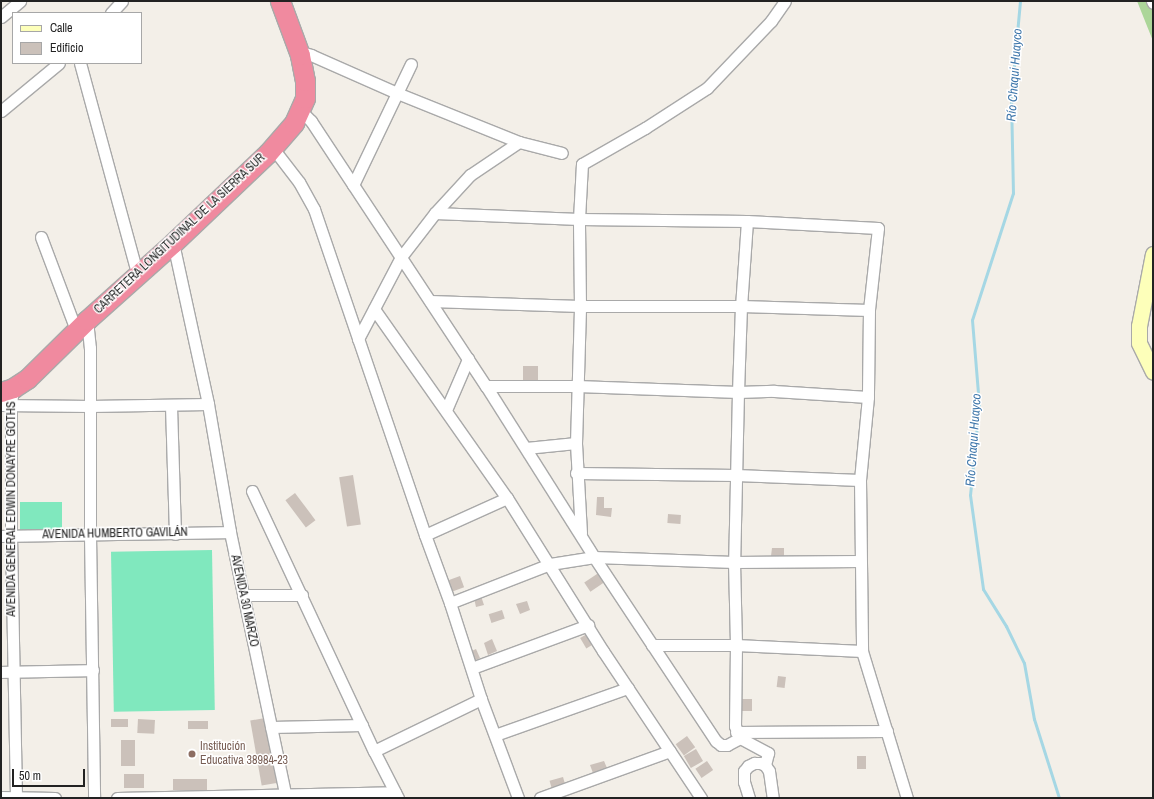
<!DOCTYPE html>
<meta charset="utf-8">
<style>
body{margin:0}
#map{position:relative;width:1154px;height:799px;overflow:hidden;background:#f3efe8;font-family:"Archivo Narrow",sans-serif}
div>[style]{position:absolute}
.forest>*{inset:0;background:#acd699}
.pitch>*{inset:0;background:#80e8be;transform-origin:0 0}
.stream>*{height:3px;margin:-1.5px;padding:0 1.5px;transform-origin:1.5px;border-radius:1.5px;background:#a5d7e4}
.building>*{inset:0;background:#cbc1ba;transform-origin:0 0}
.roads{filter:drop-shadow(1px 0 #a9a9a9) drop-shadow(-1px 0 #a9a9a9) drop-shadow(0 1px #a9a9a9) drop-shadow(0 -1px #a9a9a9)}
.street>*{height:11px;margin:-5.5px;padding:0 5.5px;transform-origin:5.5px;border-radius:5.5px;background:#fff}
.secondary>*{height:15px;margin:-7.5px;padding:0 7.5px;transform-origin:7.5px;border-radius:7.5px;background:#fdffba}
.highway>*{height:19px;margin:-9.5px;padding:0 9.5px;transform-origin:9.5px;border-radius:9.5px;background:#f08a9f}
.dots>*{width:11px;height:11px;translate:-50% -50%;box-sizing:border-box;border:2px solid #fff;border-radius:50%}
span{translate:-50% -50%;white-space:nowrap;text-align:center;line-height:1.15;-webkit-text-stroke:3px #fff;paint-order:stroke}
.street-label{font-size:12px;color:#222}
.education-label{font-size:12px;color:#785e54}
.left{translate:0 -50%;text-align:left}
.water-label{font-size:13px;color:#3f77ab;font-style:italic}
.frame{position:absolute;inset:0;border:2px solid #222;pointer-events:none}
.legend{position:absolute;left:12px;top:12px;width:130px;height:52px;box-sizing:border-box;background:#fff;border:1px solid #a7a7a7;margin:0;padding:5px 7px;list-style:none;font-size:12px;color:#222}
.legend li{display:flex;align-items:center;gap:8px;height:20px}
.legend b{width:20px;border:1px solid #a7a7a7}
.scale{position:absolute;left:12px;top:769px;width:73px;height:18px;box-sizing:border-box;border:2px solid #222;border-top:0;padding-left:5px;font-size:12px;line-height:14px;white-space:nowrap;color:#222;-webkit-text-stroke:3px #fff;paint-order:stroke}
</style>
<div id="map">
<div class="forest">
<i style="clip-path:polygon(1137px 1px,1153px 1px,1153px 41px)"></i>
</div>
<div class="pitch">
<i style="left:62px;top:502px;width:29px;height:42px;rotate:90deg"></i>
<i style="left:212px;top:550px;width:160px;height:101px;rotate:89deg"></i>
</div>
<div class="stream">
<i style="left:1020px;top:1px;width:97px;rotate:95.3deg"></i>
<i style="left:1011px;top:98px;width:95px;rotate:88.8deg"></i>
<i style="left:1013px;top:193px;width:133px;rotate:107.9deg"></i>
<i style="left:972px;top:320px;width:85px;rotate:85.3deg"></i>
<i style="left:979px;top:405px;width:90px;rotate:95.7deg"></i>
<i style="left:970px;top:495px;width:95px;rotate:82.1deg"></i>
<i style="left:983px;top:589px;width:44px;rotate:58.1deg"></i>
<i style="left:1006px;top:626px;width:41px;rotate:64.1deg"></i>
<i style="left:1024px;top:663px;width:57px;rotate:79.9deg"></i>
<i style="left:1034px;top:719px;width:83px;rotate:72.4deg"></i>
</div>
<div class="building">
<i style="left:523px;top:366px;width:15px;height:15px"></i>
<i style="left:353px;top:475px;width:50px;height:14px;rotate:81deg"></i>
<i style="left:295px;top:493px;width:34px;height:12px;rotate:53deg"></i>
<i style="clip-path:polygon(597px 497px,604px 497px,604px 508px,612px 508px,611px 517px,596px 515px)"></i>
<i style="left:668px;top:514px;width:13px;height:9px;rotate:4deg"></i>
<i style="clip-path:polygon(772px 548px,784px 548px,784px 557px,771px 556px)"></i>
<i style="left:600px;top:572px;width:11px;height:19px;rotate:56deg"></i>
<i style="left:460px;top:576px;width:12px;height:16px;rotate:70deg"></i>
<i style="clip-path:polygon(481px 596px,484px 605px,476px 607px,474px 598px)"></i>
<i style="clip-path:polygon(527px 601px,530px 610px,520px 614px,516px 604px)"></i>
<i style="left:502px;top:610px;width:9px;height:14px;rotate:72deg"></i>
<i style="left:587px;top:634px;width:12px;height:8px;rotate:59deg"></i>
<i style="clip-path:polygon(492px 639px,497px 651px,488px 655px,484px 643px)"></i>
<i style="left:476px;top:649px;width:10px;height:6px;rotate:66deg"></i>
<i style="left:778px;top:676px;width:8px;height:11px;rotate:7deg"></i>
<i style="left:742px;top:699px;width:10px;height:12px"></i>
<i style="left:265px;top:718px;width:66px;height:15px;rotate:80deg"></i>
<i style="left:111px;top:719px;width:17px;height:8px"></i>
<i style="left:138px;top:719px;width:17px;height:14px;rotate:3deg"></i>
<i style="left:188px;top:721px;width:20px;height:8px"></i>
<i style="left:687px;top:736px;width:14px;height:14px;rotate:54deg"></i>
<i style="left:121px;top:740px;width:14px;height:26px"></i>
<i style="left:696px;top:749px;width:14px;height:14px;rotate:60deg"></i>
<i style="left:857px;top:756px;width:9px;height:13px"></i>
<i style="clip-path:polygon(604px 761px,607px 768px,593px 773px,590px 765px)"></i>
<i style="left:707px;top:761px;width:11px;height:14px;rotate:56deg"></i>
<i style="left:124px;top:774px;width:20px;height:14px"></i>
<i style="left:563px;top:777px;width:7px;height:14px;rotate:74deg"></i>
<i style="left:173px;top:779px;width:34px;height:11px"></i>
</div>
<div class="roads">
<div class="street">
<i style="left:1152px;top:1px;width:2px;rotate:63deg"></i>
<i style="left:111px;top:13px;width:16px;rotate:-47deg"></i>
<i style="left:1px;top:17px;width:25px;rotate:-40deg"></i>
<i style="left:298px;top:51px;width:14px;rotate:17deg"></i>
<i style="left:311px;top:55px;width:94px;rotate:23.8deg"></i>
<i style="left:397px;top:93px;width:131px;rotate:21.9deg"></i>
<i style="left:519px;top:142px;width:44px;rotate:14.3deg"></i>
<i style="left:80px;top:63px;width:218px;rotate:74.8deg"></i>
<i style="left:300px;top:110px;width:16px;rotate:45deg"></i>
<i style="left:311px;top:121px;width:318px;rotate:56.6deg"></i>
<i style="left:486px;top:386px;width:202px;rotate:57.7deg"></i>
<i style="left:594px;top:557px;width:221px;rotate:56.5deg"></i>
<i style="left:716px;top:741px;width:6px;rotate:39deg"></i>
<i style="left:721px;top:745px;width:6px"></i>
<i style="left:727px;top:745px;width:15px;rotate:-28deg"></i>
<i style="left:1px;top:111px;width:75px;rotate:-39.6deg"></i>
<i style="left:272px;top:147px;width:44px;rotate:52.4deg"></i>
<i style="left:299px;top:182px;width:31px;rotate:61deg"></i>
<i style="left:314px;top:209px;width:344px;rotate:71.2deg"></i>
<i style="left:425px;top:535px;width:72px;rotate:69.8deg"></i>
<i style="left:450px;top:603px;width:101px;rotate:72.1deg"></i>
<i style="left:481px;top:699px;width:106px;rotate:69.5deg"></i>
<i style="left:353px;top:185px;width:134px;rotate:-64.4deg"></i>
<i style="left:435px;top:213px;width:144px;rotate:2.4deg"></i>
<i style="left:579px;top:219px;width:168px;rotate:0.7deg"></i>
<i style="left:747px;top:221px;width:131px;rotate:3.1deg"></i>
<i style="left:878px;top:228px;width:82px;rotate:96.3deg"></i>
<i style="left:869px;top:310px;width:87px;rotate:90.7deg"></i>
<i style="left:868px;top:397px;width:83px;rotate:95.5deg"></i>
<i style="left:860px;top:480px;width:171px;rotate:89.3deg"></i>
<i style="left:862px;top:651px;width:154px;rotate:73deg"></i>
<i style="left:747px;top:221px;width:85px;rotate:94deg"></i>
<i style="left:741px;top:306px;width:86px;rotate:92deg"></i>
<i style="left:738px;top:392px;width:170px;rotate:91.3deg"></i>
<i style="left:734px;top:562px;width:83px;rotate:88.6deg"></i>
<i style="left:736px;top:645px;width:81px;rotate:90.7deg"></i>
<i style="left:735px;top:726px;width:13px;rotate:67deg"></i>
<i style="left:740px;top:738px;width:32px;rotate:28deg"></i>
<i style="left:768px;top:753px;width:12px;rotate:104deg"></i>
<i style="left:41px;top:237px;width:99px;rotate:69.4deg"></i>
<i style="left:173px;top:243px;width:165px;rotate:77.7deg"></i>
<i style="left:208px;top:404px;width:130px;rotate:80.2deg"></i>
<i style="left:230px;top:532px;width:272px;rotate:78.1deg"></i>
<i style="left:430px;top:301px;width:150px;rotate:1.9deg"></i>
<i style="left:580px;top:306px;width:161px"></i>
<i style="left:741px;top:306px;width:128px;rotate:1.8deg"></i>
<i style="left:374px;top:309px;width:231px;rotate:54.9deg"></i>
<i style="left:507px;top:498px;width:181px;rotate:57.9deg"></i>
<i style="left:603px;top:651px;width:177px;rotate:56.3deg"></i>
<i style="left:87px;top:320px;width:28px;rotate:84deg"></i>
<i style="left:90px;top:348px;width:187px;rotate:90deg"></i>
<i style="left:90px;top:535px;width:263px;rotate:89.1deg"></i>
<i style="left:358px;top:339px;width:93px;rotate:-62.3deg"></i>
<i style="left:401px;top:257px;width:56px;rotate:-52.3deg"></i>
<i style="left:435px;top:213px;width:52px;rotate:-47.4deg"></i>
<i style="left:470px;top:175px;width:59px;rotate:-34deg"></i>
<i style="left:486px;top:386px;width:91px"></i>
<i style="left:577px;top:386px;width:161px;rotate:2.1deg"></i>
<i style="left:738px;top:392px;width:36px;rotate:-2deg"></i>
<i style="left:774px;top:391px;width:94px;rotate:3.7deg"></i>
<i style="left:13px;top:388px;width:17px;rotate:97deg"></i>
<i style="left:11px;top:405px;width:131px;rotate:90deg"></i>
<i style="left:11px;top:536px;width:262px;rotate:88.9deg"></i>
<i style="left:1px;top:405px;width:89px;rotate:0.6deg"></i>
<i style="left:90px;top:406px;width:118px;rotate:-1deg"></i>
<i style="left:171px;top:406px;width:128px;rotate:88.2deg"></i>
<i style="left:446px;top:410px;width:56px;rotate:-66.7deg"></i>
<i style="left:526px;top:448px;width:50px;rotate:-5.7deg"></i>
<i style="left:576px;top:473px;width:160px;rotate:0.7deg"></i>
<i style="left:736px;top:475px;width:124px;rotate:2.3deg"></i>
<i style="left:252px;top:491px;width:287px;rotate:64.9deg"></i>
<i style="left:374px;top:751px;width:53px;rotate:62.9deg"></i>
<i style="left:581px;top:533px;width:90px;rotate:-93.2deg"></i>
<i style="left:576px;top:443px;width:137px;rotate:-88.3deg"></i>
<i style="left:580px;top:306px;width:87px;rotate:-90.7deg"></i>
<i style="left:579px;top:219px;width:55px;rotate:-86.9deg"></i>
<i style="left:582px;top:164px;width:73px;rotate:-29.7deg"></i>
<i style="left:645px;top:128px;width:74px;rotate:-32.8deg"></i>
<i style="left:707px;top:88px;width:93px;rotate:-46.3deg"></i>
<i style="left:771px;top:21px;width:24px;rotate:-55deg"></i>
<i style="left:425px;top:535px;width:90px;rotate:-24.3deg"></i>
<i style="left:1px;top:536px;width:229px;rotate:-1deg"></i>
<i style="left:243px;top:595px;width:59px"></i>
<i style="left:450px;top:603px;width:107px;rotate:-21.3deg"></i>
<i style="left:550px;top:564px;width:45px;rotate:-9deg"></i>
<i style="left:594px;top:557px;width:140px;rotate:2deg"></i>
<i style="left:734px;top:562px;width:126px;rotate:-0.5deg"></i>
<i style="left:652px;top:645px;width:84px"></i>
<i style="left:736px;top:645px;width:126px;rotate:2.7deg"></i>
<i style="left:472px;top:668px;width:124px;rotate:-20.3deg"></i>
<i style="left:1px;top:672px;width:92px;rotate:-1.2deg"></i>
<i style="left:271px;top:727px;width:91px;rotate:-1.3deg"></i>
<i style="left:736px;top:732px;width:151px;rotate:-0.4deg"></i>
<i style="left:495px;top:735px;width:141px;rotate:-19.5deg"></i>
<i style="left:374px;top:751px;width:119px;rotate:-25.9deg"></i>
<i style="left:1px;top:797px;width:54px;rotate:1.1deg"></i>
<i style="left:117px;top:798px;width:278px;rotate:-1.2deg"></i>
<i style="left:540px;top:798px;width:138px;rotate:-19.9deg"></i>
<i style="left:749px;top:798px;width:17px;rotate:-107deg"></i>
<i style="left:744px;top:782px;width:11px;rotate:-90deg"></i>
<i style="left:744px;top:771px;width:6px;rotate:-51deg"></i>
<i style="left:748px;top:766px;width:7px;rotate:-27deg"></i>
<i style="left:754px;top:763px;width:6px"></i>
<i style="left:760px;top:763px;width:5px;rotate:22deg"></i>
<i style="left:765px;top:765px;width:7px;rotate:56deg"></i>
<i style="left:769px;top:771px;width:27px;rotate:82deg"></i>
</div>
<div class="secondary">
<i style="left:1153px;top:254px;width:73px;rotate:101deg"></i>
<i style="left:1139px;top:326px;width:17px;rotate:90deg"></i>
<i style="left:1139px;top:343px;width:32px;rotate:64deg"></i>
</div>
<div class="highway">
<i style="left:1px;top:392px;width:13px;rotate:-18deg"></i>
<i style="left:13px;top:388px;width:17px;rotate:-33deg"></i>
<i style="left:27px;top:379px;width:84px;rotate:-44.5deg"></i>
<i style="left:87px;top:320px;width:115px;rotate:-41.8deg"></i>
<i style="left:173px;top:243px;width:131px;rotate:-43.5deg"></i>
<i style="left:268px;top:153px;width:40px;rotate:-49deg"></i>
<i style="left:294px;top:123px;width:27px;rotate:-66deg"></i>
<i style="left:305px;top:98px;width:17px;rotate:-90deg"></i>
<i style="left:305px;top:81px;width:26px;rotate:-101deg"></i>
<i style="left:300px;top:55px;width:58px;rotate:-110.3deg"></i>
</div>
</div>
<div class="dots">
<i style="left:192px;top:754px;background:#8d6e63"></i>
</div>
<div class="street-label">
<span style="left:180px;top:234px;rotate:-43deg">CARRETERA LONGITUDINAL DE LA SIERRA SUR</span>
<span style="left:12px;top:509px;rotate:-90deg">AVENIDA GENERAL EDWIN DONAYRE GOTHS</span>
<span style="left:115px;top:534px;rotate:-1deg">AVENIDA HUMBERTO GAVILÁN</span>
<span style="left:244px;top:601px;rotate:78deg">AVENIDA 30 MARZO</span>
</div>
<div class="education-label">
<span class="left" style="left:200px;top:754px">Institución<br>Educativa 38984-23</span>
</div>
<div class="water-label">
<span style="left:1015px;top:75px;rotate:-86deg">Río Chaqui Huayco</span>
<span style="left:974px;top:440px;rotate:-86deg">Río Chaqui Huayco</span>
</div>
<div class="frame"></div>
<ul class="legend">
<li><b style="height:5px;background:#fdffba"></b>Calle</li>
<li><b style="height:11px;background:#cbc1ba"></b>Edificio</li>
</ul>
<div class="scale">50 m</div>
</div>
